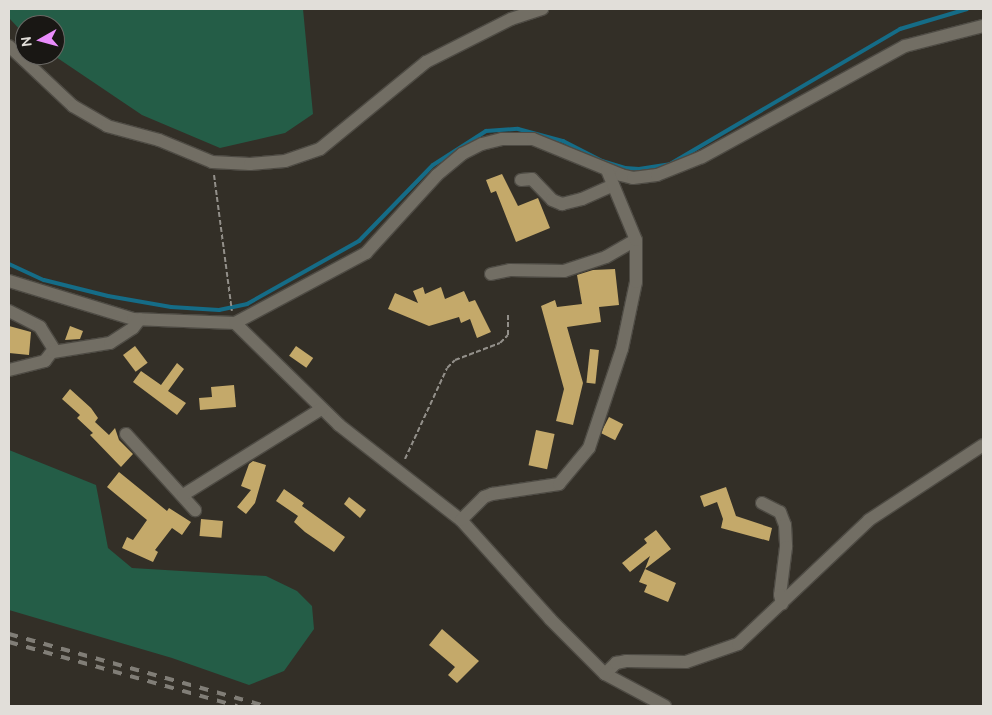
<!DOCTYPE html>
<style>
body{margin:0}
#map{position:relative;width:992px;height:715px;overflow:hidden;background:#332f27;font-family:Ubuntu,sans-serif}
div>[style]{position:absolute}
.green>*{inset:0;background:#245d47}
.stream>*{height:4px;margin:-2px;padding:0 2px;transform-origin:2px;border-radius:2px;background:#156c87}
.building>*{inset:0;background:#c4a96a;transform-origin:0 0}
.path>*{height:2px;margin-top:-1px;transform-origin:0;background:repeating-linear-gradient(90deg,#928f89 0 5px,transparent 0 7.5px)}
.roads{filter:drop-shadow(1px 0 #4e4b44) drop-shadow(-1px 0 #4e4b44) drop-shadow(0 1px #4e4b44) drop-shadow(0 -1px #4e4b44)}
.minor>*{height:12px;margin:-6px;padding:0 6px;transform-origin:6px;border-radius:6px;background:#726e64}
.rail>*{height:4px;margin-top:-2px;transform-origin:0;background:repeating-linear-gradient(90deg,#817e77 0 9px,transparent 0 18px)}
span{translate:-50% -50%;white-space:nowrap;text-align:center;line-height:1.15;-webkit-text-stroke:5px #191714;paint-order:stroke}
.frame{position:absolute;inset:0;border:10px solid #e1ded9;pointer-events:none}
.north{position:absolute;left:15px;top:15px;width:50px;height:50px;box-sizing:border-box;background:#191714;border:1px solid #696763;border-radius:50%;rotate:263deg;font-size:14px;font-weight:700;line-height:20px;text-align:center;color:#e1ded9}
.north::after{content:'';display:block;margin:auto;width:18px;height:22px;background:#ea8dfc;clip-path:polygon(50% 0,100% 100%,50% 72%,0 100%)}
</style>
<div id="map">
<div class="green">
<i style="clip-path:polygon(9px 9px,303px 9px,313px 114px,285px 133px,220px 148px,142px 115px,53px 55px,55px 25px,25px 25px,25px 35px,9px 18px)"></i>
<i style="clip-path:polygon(9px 450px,96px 485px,108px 548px,132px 568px,266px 576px,297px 591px,312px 606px,314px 629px,284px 671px,249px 685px,172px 658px,9px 610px)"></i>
</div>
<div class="stream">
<i style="left:9px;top:264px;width:38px;rotate:25deg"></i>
<i style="left:44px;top:280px;width:66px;rotate:14deg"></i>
<i style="left:108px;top:296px;width:64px;rotate:9.9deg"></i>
<i style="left:171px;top:307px;width:48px;rotate:3.6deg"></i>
<i style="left:219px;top:310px;width:29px;rotate:-12deg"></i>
<i style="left:247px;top:304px;width:129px;rotate:-29.4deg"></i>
<i style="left:359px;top:241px;width:106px;rotate:-45.8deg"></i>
<i style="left:433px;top:165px;width:63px;rotate:-32.7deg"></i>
<i style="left:486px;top:131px;width:32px;rotate:-4deg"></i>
<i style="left:518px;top:129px;width:47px;rotate:14.9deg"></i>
<i style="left:563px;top:141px;width:44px;rotate:27.1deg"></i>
<i style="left:602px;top:161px;width:24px;rotate:17deg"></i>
<i style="left:625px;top:168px;width:14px;rotate:4deg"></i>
<i style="left:639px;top:169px;width:31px;rotate:-9deg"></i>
<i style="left:670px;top:164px;width:267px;rotate:-30.4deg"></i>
<i style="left:900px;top:29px;width:70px;rotate:-16.6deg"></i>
</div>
<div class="building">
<i style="clip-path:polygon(502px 174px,518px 206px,538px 198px,550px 228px,516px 242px,496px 191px,491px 193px,486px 180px)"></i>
<i style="clip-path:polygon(615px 269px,619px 305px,599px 307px,601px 322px,567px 327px,583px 383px,573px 425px,556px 421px,564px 389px,541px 306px,555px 300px,557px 307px,582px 304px,577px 275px,593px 270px)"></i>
<i style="clip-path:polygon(423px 287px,425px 294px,441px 287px,445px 299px,464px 291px,469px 302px,475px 300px,491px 332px,477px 338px,470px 319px,461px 323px,459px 317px,429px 326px,388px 309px,395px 293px,418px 303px,413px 291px)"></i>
<i style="clip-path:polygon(9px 326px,31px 332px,29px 355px,9px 353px)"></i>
<i style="clip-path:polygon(70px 326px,83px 331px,80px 339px,65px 340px)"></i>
<i style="left:135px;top:346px;width:21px;height:15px;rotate:53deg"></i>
<i style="left:296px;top:346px;width:21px;height:12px;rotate:35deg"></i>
<i style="left:590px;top:349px;width:9px;height:34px;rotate:6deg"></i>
<i style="clip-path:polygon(177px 363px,184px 369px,168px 391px,186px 403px,177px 415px,133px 382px,141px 371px,161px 385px)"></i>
<i style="clip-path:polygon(234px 385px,236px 407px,200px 410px,199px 398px,212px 397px,211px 387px)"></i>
<i style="clip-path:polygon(70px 389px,91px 408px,98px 418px,95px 422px,109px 435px,115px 428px,119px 440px,133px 454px,121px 467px,90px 435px,93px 433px,77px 418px,80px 415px,62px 399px)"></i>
<i style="left:609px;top:417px;width:16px;height:18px;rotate:27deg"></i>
<i style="left:536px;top:430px;width:19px;height:36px;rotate:12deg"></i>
<i style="clip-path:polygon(253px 461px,266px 465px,255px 503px,246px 514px,237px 507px,251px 490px,241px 486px,249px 464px)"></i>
<i style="clip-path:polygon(119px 472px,167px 511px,169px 508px,191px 522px,182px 535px,172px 528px,155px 550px,158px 552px,153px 562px,122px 548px,127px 537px,133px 540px,147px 520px,107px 487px)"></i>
<i style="clip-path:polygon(726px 487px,736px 516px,772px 528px,769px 541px,721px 528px,723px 519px,717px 502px,704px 507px,700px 496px)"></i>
<i style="clip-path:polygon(284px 489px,304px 503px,302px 506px,345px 537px,334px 552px,305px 532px,294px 522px,298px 516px,276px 501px)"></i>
<i style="clip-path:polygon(349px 497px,366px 510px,360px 518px,344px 504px)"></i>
<i style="left:201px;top:519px;width:22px;height:17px;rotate:5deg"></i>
<i style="clip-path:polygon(656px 530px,671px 549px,645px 569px,650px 556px,630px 572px,622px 563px,647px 543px,644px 539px)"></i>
<i style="clip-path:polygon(645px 569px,676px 583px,668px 602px,644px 592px,647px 585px,639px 582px)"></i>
<i style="clip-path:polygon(442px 629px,479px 661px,457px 683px,448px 675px,455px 667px,429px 645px)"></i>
</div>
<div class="path">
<i style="left:214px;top:175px;width:137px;rotate:82.5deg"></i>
<i style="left:405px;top:459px;width:100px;rotate:-65.2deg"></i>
<i style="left:447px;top:368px;width:11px;rotate:-45deg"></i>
<i style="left:455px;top:360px;width:48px;rotate:-20.7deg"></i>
<i style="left:500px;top:343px;width:11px;rotate:-45deg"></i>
<i style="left:508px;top:335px;width:20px;rotate:-90deg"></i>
</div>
<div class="roads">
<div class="minor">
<i style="left:9px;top:46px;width:88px;rotate:43.2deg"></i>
<i style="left:73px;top:106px;width:39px;rotate:30deg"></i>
<i style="left:107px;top:126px;width:54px;rotate:15.1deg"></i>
<i style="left:159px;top:140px;width:57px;rotate:22.5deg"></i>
<i style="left:212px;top:162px;width:38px;rotate:3deg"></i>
<i style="left:250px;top:164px;width:35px;rotate:-5deg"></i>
<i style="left:285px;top:161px;width:37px;rotate:-19deg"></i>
<i style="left:320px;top:149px;width:137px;rotate:-39.4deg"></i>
<i style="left:426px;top:62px;width:95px;rotate:-26.8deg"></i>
<i style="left:511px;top:19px;width:33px;rotate:-18deg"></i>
<i style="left:521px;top:180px;width:11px;rotate:-5deg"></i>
<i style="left:532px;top:179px;width:29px;rotate:46deg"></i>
<i style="left:552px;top:200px;width:11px;rotate:22deg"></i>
<i style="left:562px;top:204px;width:21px;rotate:-14deg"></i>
<i style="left:582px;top:199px;width:34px;rotate:-24deg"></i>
<i style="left:491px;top:274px;width:19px;rotate:-12deg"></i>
<i style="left:510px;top:270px;width:54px;rotate:1.1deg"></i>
<i style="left:564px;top:271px;width:44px;rotate:-18.4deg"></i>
<i style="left:606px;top:257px;width:34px;rotate:-30deg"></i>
<i style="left:9px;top:281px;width:130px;rotate:17deg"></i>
<i style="left:133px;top:319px;width:102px;rotate:2.2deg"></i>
<i style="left:235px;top:323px;width:149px;rotate:-28.1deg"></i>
<i style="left:366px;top:253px;width:105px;rotate:-47.7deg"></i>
<i style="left:437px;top:175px;width:33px;rotate:-40deg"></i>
<i style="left:462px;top:154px;width:22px;rotate:-27deg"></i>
<i style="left:482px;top:144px;width:21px;rotate:-14deg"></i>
<i style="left:502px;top:139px;width:31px"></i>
<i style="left:533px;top:139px;width:95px;rotate:22.2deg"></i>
<i style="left:621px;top:175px;width:12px;rotate:14deg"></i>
<i style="left:633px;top:178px;width:24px;rotate:-7deg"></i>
<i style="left:657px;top:175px;width:48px;rotate:-21.8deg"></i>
<i style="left:702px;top:157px;width:231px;rotate:-28.7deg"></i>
<i style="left:905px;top:46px;width:81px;rotate:-14.4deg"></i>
<i style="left:9px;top:311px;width:35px;rotate:27deg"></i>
<i style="left:40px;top:327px;width:26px;rotate:58deg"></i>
<i style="left:54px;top:349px;width:15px;rotate:127deg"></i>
<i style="left:45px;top:361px;width:37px;rotate:166deg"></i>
<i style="left:235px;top:323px;width:146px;rotate:44.4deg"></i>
<i style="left:339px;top:425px;width:155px;rotate:37.9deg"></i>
<i style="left:461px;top:520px;width:133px;rotate:48deg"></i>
<i style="left:550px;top:619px;width:78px;rotate:45deg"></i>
<i style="left:605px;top:674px;width:68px;rotate:28.1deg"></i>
<i style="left:53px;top:352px;width:58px;rotate:-9deg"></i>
<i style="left:110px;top:343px;width:27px;rotate:-33deg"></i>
<i style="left:133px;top:328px;width:11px;rotate:-52deg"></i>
<i style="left:126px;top:434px;width:103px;rotate:47.8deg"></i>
<i style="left:183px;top:495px;width:163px;rotate:-31.9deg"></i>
<i style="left:762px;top:503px;width:20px;rotate:27deg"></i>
<i style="left:780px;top:512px;width:14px;rotate:69deg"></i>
<i style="left:785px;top:525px;width:22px;rotate:87deg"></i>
<i style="left:786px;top:547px;width:48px;rotate:97.1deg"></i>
<i style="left:780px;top:595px;width:9px;rotate:77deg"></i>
<i style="left:461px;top:520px;width:33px;rotate:-45deg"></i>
<i style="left:484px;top:497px;width:9px;rotate:-21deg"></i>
<i style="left:492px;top:494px;width:68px;rotate:-8.5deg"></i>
<i style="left:559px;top:484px;width:47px;rotate:-50.2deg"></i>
<i style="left:589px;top:448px;width:104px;rotate:-71.6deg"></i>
<i style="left:622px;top:349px;width:68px;rotate:-78.2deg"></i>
<i style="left:636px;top:282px;width:42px;rotate:-90deg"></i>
<i style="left:636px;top:240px;width:76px;rotate:-112.5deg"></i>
<i style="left:605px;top:674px;width:16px;rotate:-45deg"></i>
<i style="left:616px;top:663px;width:10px;rotate:-11deg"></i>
<i style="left:626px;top:661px;width:60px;rotate:1deg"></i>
<i style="left:686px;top:662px;width:55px;rotate:-19.1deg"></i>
<i style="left:738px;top:644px;width:180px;rotate:-43.4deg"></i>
<i style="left:869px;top:520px;width:136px;rotate:-33.3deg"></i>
</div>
</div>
<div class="rail">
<i style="left:9px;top:634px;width:266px;rotate:15.7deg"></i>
<i style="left:9px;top:642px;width:237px;rotate:15.7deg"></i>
</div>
<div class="frame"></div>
<div class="north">N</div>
</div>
